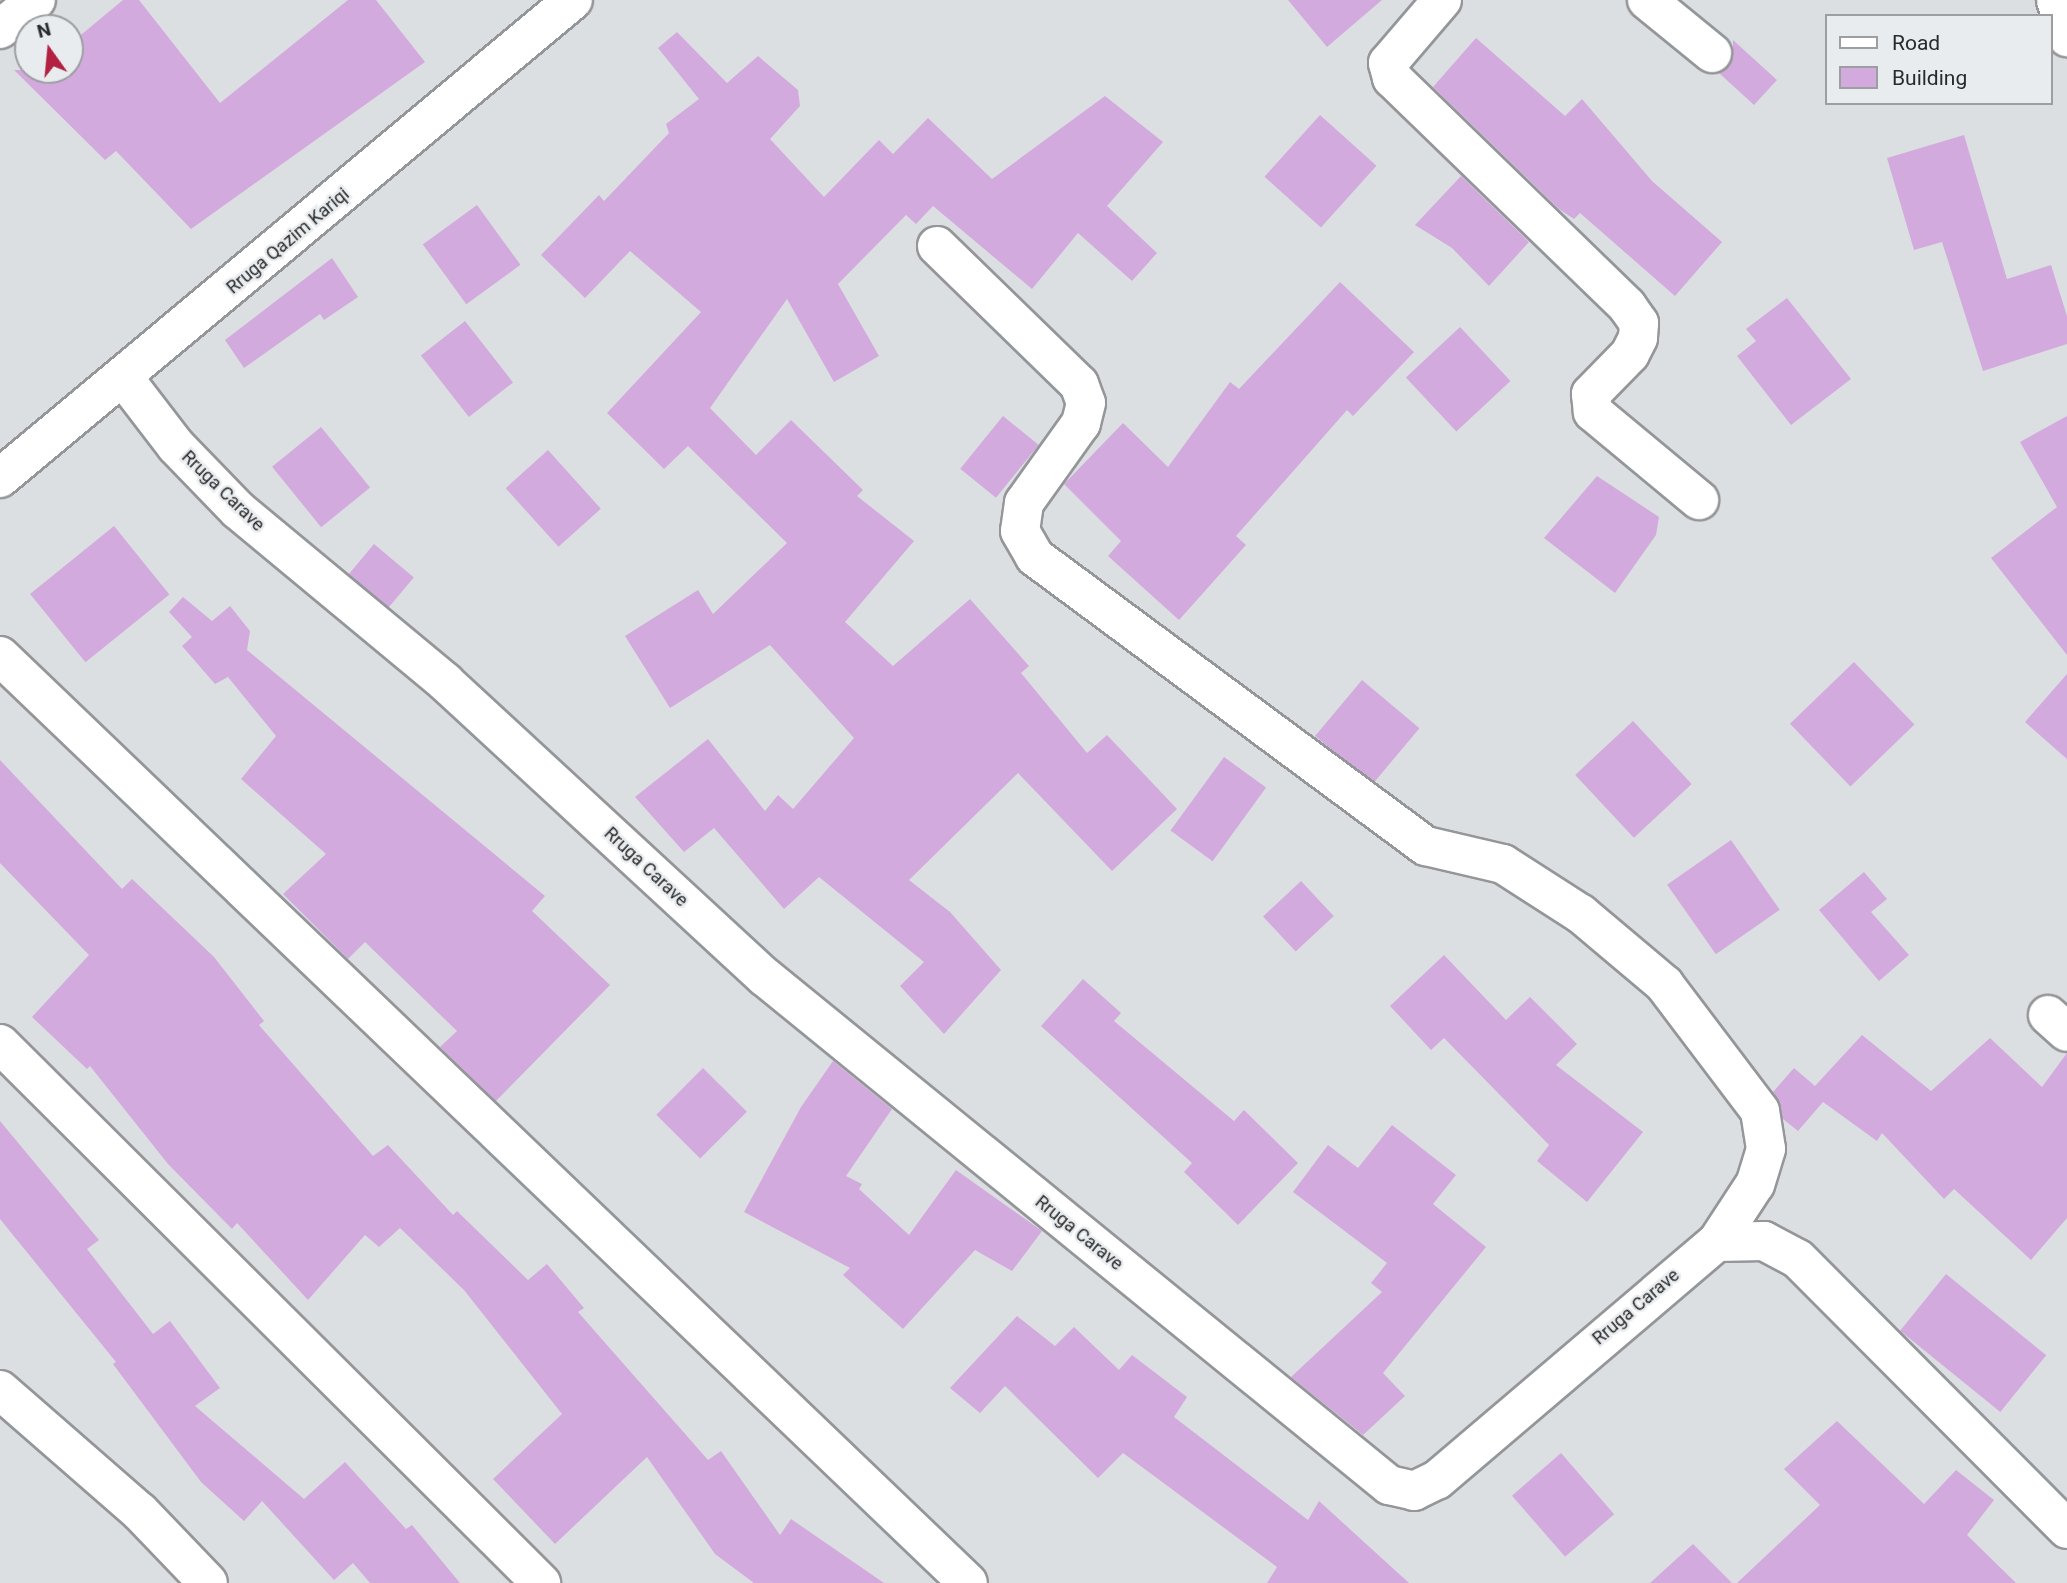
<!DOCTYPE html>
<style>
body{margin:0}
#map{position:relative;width:2067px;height:1583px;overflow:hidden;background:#dcdfe2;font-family:Roboto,sans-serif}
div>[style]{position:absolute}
.building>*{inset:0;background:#d3aade;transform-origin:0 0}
.roads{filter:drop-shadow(2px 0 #949699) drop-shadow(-2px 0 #949699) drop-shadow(0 2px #949699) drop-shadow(0 -2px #949699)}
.street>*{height:38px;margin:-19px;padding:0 19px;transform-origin:19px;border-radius:19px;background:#fff}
.secondary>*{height:38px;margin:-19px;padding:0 19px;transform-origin:19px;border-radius:19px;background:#fff}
span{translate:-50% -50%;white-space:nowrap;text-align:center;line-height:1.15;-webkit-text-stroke:5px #e9ecef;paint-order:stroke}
.street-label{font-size:18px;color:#292a2b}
.legend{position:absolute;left:1825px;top:14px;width:228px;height:91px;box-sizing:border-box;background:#e9ecef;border:2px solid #9c9ea1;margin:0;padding:9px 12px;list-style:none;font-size:21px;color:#292a2b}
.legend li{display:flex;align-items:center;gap:14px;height:35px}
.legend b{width:35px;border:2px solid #9c9ea1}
.north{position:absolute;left:14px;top:14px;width:70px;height:70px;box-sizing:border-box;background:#e9ecef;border:2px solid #9c9ea1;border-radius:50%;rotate:345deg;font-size:19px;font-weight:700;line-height:28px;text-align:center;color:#292a2b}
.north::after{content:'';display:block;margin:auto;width:24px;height:32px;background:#b22042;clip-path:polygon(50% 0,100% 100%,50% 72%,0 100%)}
</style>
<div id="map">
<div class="building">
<i style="clip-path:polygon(123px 0,139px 0,220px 103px,348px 0,376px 0,425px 62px,191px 229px,116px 151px,105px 160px,14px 70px,70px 70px,70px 44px)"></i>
<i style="clip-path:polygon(1288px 0,1382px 0,1327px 47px)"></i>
<i style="clip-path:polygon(677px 32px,727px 83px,758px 56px,798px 90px,800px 106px,770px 139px,824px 197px,879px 140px,893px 154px,928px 118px,992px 179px,1105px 96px,1163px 142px,1107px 206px,1157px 253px,1132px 281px,1078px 233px,1032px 289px,933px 206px,916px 224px,906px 215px,838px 284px,879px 356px,834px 382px,787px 299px,710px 408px,756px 455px,791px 420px,863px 490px,857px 496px,914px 541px,845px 622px,893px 666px,970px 599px,1029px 666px,1021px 673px,1087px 753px,1107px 735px,1177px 809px,1112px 871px,1018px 773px,909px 880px,950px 912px,1001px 970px,944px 1034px,900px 986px,924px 962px,819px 877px,784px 909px,714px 828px,684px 852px,635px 797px,708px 739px,765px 811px,778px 795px,793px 809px,854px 738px,770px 645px,670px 708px,625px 636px,698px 590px,713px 614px,787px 543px,688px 446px,664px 469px,607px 413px,701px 312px,630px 251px,585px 298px,541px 255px,599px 195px,604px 201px,669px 133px,666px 124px,699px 99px,658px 48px)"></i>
<i style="clip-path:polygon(1476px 38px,1565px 116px,1582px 99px,1652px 181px,1722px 242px,1675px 296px,1580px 213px,1574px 219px,1559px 209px,1433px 87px)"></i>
<i style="clip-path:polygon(1733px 40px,1777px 80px,1754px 105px,1719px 73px,1733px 57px)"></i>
<i style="left:1320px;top:115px;width:76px;height:83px;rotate:42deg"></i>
<i style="clip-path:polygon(1964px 135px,2007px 279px,2051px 265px,2067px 316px,2067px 344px,1983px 371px,1942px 242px,1914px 250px,1887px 158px)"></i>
<i style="clip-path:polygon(1461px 176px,1529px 242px,1489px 286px,1452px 248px,1415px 225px)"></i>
<i style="left:477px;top:205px;width:74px;height:67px;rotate:54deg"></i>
<i style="clip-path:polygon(332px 258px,358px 297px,324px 320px,320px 314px,244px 368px,225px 340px)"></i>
<i style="clip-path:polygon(1340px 282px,1414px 352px,1353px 416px,1347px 410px,1236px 536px,1246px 545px,1179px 620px,1108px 556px,1121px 541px,1064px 484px,1123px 423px,1168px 467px,1230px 382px,1239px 389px)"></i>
<i style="clip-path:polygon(1787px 298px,1851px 379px,1791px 425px,1737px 356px,1756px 341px,1746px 329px)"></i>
<i style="left:465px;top:321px;width:78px;height:56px;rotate:52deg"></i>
<i style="left:1460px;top:327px;width:74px;height:74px;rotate:47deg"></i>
<i style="left:1003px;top:416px;width:46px;height:68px;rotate:39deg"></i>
<i style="clip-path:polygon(2067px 416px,2067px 655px,1991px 558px,2057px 507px,2020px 442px)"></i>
<i style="left:321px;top:427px;width:78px;height:63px;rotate:51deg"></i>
<i style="left:548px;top:450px;width:79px;height:57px;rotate:48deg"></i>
<i style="clip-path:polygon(1597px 476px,1659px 517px,1656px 535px,1615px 593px,1544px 538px)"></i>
<i style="left:114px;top:526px;width:88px;height:108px;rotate:51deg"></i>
<i style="left:374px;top:544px;width:52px;height:39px;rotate:40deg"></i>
<i style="clip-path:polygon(183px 597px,212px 621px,230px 606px,250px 631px,247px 650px,545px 896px,532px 911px,610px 985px,496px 1101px,440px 1047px,457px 1031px,365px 942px,348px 959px,283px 894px,326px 854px,241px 779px,276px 736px,228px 677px,215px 684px,182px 646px,192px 637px,169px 612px)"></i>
<i style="left:1854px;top:662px;width:87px;height:89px;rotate:46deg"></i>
<i style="clip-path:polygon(2067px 674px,2067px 759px,2025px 722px)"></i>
<i style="left:1362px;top:680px;width:75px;height:73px;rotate:40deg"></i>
<i style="left:1633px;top:721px;width:86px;height:79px;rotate:47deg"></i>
<i style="left:1224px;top:757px;width:52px;height:91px;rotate:36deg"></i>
<i style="clip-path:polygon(0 760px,122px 889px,132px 879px,214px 957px,264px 1021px,259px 1025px,373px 1156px,388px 1145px,453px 1215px,457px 1211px,528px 1280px,547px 1264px,584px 1308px,578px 1312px,708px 1460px,721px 1451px,780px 1535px,791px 1519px,884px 1583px,754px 1583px,715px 1554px,647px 1457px,555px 1544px,493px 1479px,562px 1414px,464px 1290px,400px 1228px,379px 1247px,365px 1235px,308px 1300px,237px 1223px,232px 1229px,168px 1164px,90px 1066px,87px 1069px,32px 1017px,89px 955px,0 863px)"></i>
<i style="left:1731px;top:840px;width:85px;height:78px;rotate:55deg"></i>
<i style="clip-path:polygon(1864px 872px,1887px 899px,1871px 912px,1909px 955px,1879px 981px,1819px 910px)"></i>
<i style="left:1301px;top:881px;width:48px;height:52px;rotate:47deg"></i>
<i style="clip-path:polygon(1444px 955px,1506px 1020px,1530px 997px,1577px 1044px,1556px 1065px,1643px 1132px,1587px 1202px,1537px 1161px,1549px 1145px,1444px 1038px,1431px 1050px,1390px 1006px)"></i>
<i style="clip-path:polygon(1083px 979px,1121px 1013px,1114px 1021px,1234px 1121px,1244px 1110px,1298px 1163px,1238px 1225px,1184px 1172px,1192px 1163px,1041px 1026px)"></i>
<i style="clip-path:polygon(1862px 1035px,1931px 1091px,1990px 1038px,2042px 1087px,2067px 1053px,2067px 1218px,2031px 1260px,1954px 1189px,1944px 1199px,1882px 1133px,1877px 1141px,1823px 1102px,1798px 1131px,1783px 1119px,1773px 1092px,1794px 1068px,1815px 1086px)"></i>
<i style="clip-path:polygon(833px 1061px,892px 1109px,846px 1176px,862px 1184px,859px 1189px,909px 1235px,956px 1170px,1042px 1231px,1012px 1271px,975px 1250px,903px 1329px,843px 1275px,850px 1268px,744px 1212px,801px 1107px)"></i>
<i style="left:703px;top:1068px;width:62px;height:66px;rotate:45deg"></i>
<i style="clip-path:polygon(0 1121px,99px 1240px,87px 1249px,153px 1334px,170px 1321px,220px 1388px,195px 1406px,304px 1499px,345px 1462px,406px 1529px,412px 1525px,460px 1583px,370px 1583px,353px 1563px,334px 1580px,262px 1501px,244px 1521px,201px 1482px,113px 1364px,116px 1362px,0 1219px)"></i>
<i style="clip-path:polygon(1392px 1125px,1456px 1175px,1433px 1204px,1486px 1247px,1383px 1373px,1405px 1396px,1363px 1435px,1291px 1377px,1382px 1292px,1371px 1283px,1387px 1263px,1293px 1192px,1328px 1145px,1358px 1168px)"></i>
<i style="left:1946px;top:1274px;width:129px;height:73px;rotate:39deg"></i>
<i style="clip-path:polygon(1017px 1316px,1055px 1346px,1074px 1327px,1119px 1370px,1132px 1355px,1187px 1397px,1174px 1417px,1308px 1520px,1319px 1501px,1409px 1583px,1267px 1583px,1277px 1567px,1123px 1453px,1098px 1478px,1005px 1386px,980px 1413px,950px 1388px)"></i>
<i style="clip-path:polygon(1837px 1421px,1924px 1504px,1956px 1470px,1994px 1500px,1967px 1535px,2016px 1583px,1737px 1583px,1820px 1505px,1784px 1469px)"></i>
<i style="left:1561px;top:1453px;width:81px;height:65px;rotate:49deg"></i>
<i style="clip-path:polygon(1693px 1544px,1732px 1583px,1650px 1583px)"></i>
</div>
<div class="roads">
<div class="street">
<i style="left:1442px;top:0;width:83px;rotate:130.6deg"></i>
<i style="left:1388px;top:63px;width:16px;rotate:75deg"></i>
<i style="left:1392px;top:78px;width:327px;rotate:44.1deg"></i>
<i style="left:1627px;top:306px;width:21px;rotate:55deg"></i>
<i style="left:1639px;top:323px;width:15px;rotate:94deg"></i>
<i style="left:1638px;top:338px;width:18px;rotate:117deg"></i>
<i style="left:1630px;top:354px;width:56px;rotate:134.3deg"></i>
<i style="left:1591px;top:394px;width:18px;rotate:84deg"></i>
<i style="left:1593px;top:412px;width:138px;rotate:39.7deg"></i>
<i style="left:1647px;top:0;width:84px;rotate:39.2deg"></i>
<i style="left:0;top:29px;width:46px;rotate:-38.9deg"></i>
<i style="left:937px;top:246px;width:198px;rotate:44.2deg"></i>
<i style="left:1079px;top:384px;width:20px;rotate:70deg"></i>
<i style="left:1086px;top:403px;width:21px;rotate:104deg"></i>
<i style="left:1081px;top:423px;width:98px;rotate:125.5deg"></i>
<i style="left:1024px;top:503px;width:28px;rotate:98deg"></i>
<i style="left:1020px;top:531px;width:30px;rotate:60deg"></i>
<i style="left:1035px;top:557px;width:486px;rotate:36.5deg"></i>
<i style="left:1426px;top:846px;width:79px;rotate:13.2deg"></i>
<i style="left:1503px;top:864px;width:93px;rotate:32.7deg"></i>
<i style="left:1581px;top:914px;width:109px;rotate:40.1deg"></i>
<i style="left:1664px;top:984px;width:159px;rotate:52.9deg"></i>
<i style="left:1760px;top:1111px;width:38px;rotate:81deg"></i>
<i style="left:1766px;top:1149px;width:37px;rotate:107deg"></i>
<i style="left:1755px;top:1184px;width:69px;rotate:123.2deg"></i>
<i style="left:123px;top:377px;width:87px;rotate:52.5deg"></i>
<i style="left:176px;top:446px;width:89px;rotate:45.9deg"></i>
<i style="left:238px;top:510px;width:269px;rotate:39.7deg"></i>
<i style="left:445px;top:682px;width:435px;rotate:42.7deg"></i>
<i style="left:765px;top:977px;width:805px;rotate:39.15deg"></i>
<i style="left:1389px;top:1485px;width:26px;rotate:13deg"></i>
<i style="left:1414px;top:1491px;width:25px;rotate:-26deg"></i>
<i style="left:1437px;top:1480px;width:367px;rotate:-40.4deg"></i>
<i style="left:1717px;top:1242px;width:47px;rotate:-1.2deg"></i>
<i style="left:1764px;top:1241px;width:38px;rotate:28deg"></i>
<i style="left:1798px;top:1259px;width:381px;rotate:45.1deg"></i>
<i style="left:0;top:656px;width:1340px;rotate:43.76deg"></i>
<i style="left:2048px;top:1015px;width:25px;rotate:42deg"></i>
<i style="left:0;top:1044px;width:764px;rotate:44.89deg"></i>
<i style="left:0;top:1390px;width:186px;rotate:41.1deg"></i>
<i style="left:140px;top:1512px;width:98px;rotate:46.2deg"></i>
</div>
<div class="secondary">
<i style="left:2056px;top:0;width:39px;rotate:73deg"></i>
<i style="left:0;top:478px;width:746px;rotate:-39.84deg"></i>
</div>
</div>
<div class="street-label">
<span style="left:288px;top:241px;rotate:-40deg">Rruga Qazim Kariqi</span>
<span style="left:223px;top:491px;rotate:44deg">Rruga Carave</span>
<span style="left:646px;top:867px;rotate:43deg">Rruga Carave</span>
<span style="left:1079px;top:1233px;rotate:39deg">Rruga Carave</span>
<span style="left:1636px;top:1307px;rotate:-40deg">Rruga Carave</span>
</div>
<ul class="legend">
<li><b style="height:9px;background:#fff"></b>Road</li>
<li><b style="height:19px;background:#d3aade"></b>Building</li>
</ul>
<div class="north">N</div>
</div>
